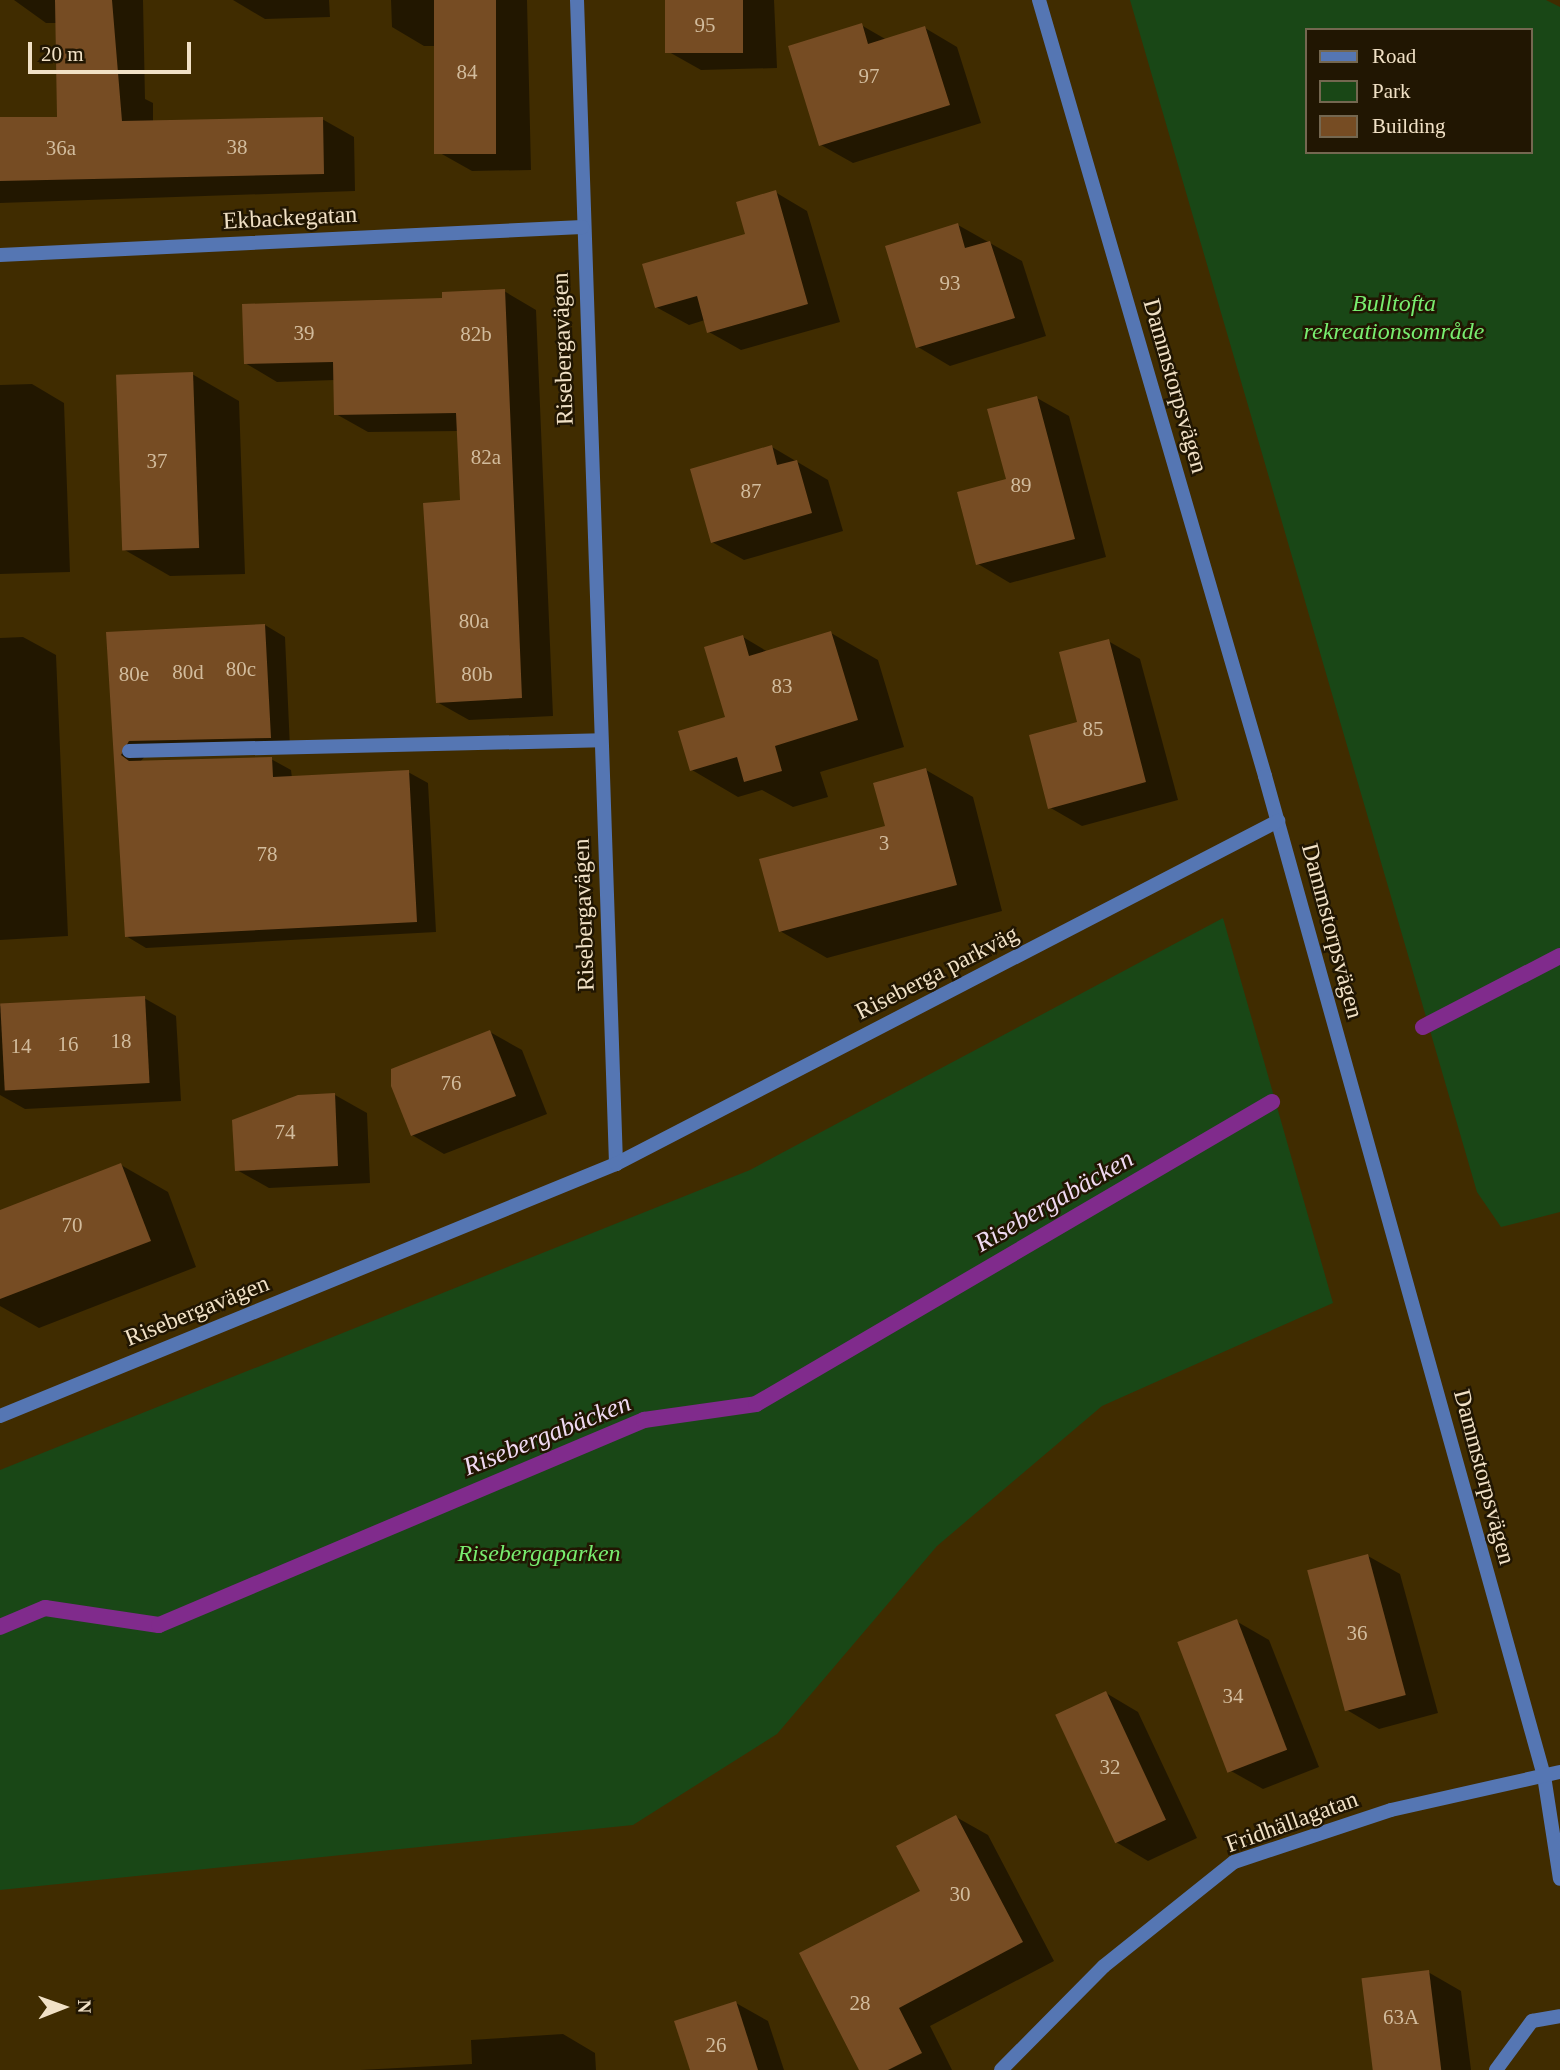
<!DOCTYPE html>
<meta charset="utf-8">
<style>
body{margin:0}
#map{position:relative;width:1560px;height:2070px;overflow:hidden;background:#402c00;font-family:"Times New Roman",serif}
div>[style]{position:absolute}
.green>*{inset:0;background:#194716}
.shadow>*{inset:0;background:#0007}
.stream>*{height:16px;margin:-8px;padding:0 8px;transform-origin:8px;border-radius:8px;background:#802b8c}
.building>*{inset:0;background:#764c23;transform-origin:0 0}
.lane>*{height:14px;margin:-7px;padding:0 7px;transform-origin:7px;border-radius:7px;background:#5576b3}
.street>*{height:14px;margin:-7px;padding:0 7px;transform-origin:7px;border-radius:7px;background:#5576b3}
span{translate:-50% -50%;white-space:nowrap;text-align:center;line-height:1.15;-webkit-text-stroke:5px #211602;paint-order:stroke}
.number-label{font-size:21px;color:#d2bc9d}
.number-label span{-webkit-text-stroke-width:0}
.street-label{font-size:24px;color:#f1e1c6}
.park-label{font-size:24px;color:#78ed6f;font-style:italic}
.water-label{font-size:26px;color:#efd9f1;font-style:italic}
.legend{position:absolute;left:1305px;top:28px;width:228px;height:126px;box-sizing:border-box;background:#211602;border:2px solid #746750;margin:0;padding:9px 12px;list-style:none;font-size:21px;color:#f1e1c6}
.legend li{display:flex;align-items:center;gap:14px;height:35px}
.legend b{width:35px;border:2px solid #746750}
.north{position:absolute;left:28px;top:1972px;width:70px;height:70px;-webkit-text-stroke:5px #211602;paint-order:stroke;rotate:89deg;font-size:19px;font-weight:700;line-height:28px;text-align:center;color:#f1e1c6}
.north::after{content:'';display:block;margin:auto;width:24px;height:32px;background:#f1e1c6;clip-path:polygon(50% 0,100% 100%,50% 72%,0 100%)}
.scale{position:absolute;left:28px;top:42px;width:163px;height:32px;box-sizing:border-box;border:4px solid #f1e1c6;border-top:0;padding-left:9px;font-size:21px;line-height:24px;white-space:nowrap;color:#f1e1c6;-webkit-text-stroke:5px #211602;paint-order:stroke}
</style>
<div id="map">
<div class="green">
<i style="clip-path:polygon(evenodd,1130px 0,1546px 0,1560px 7px,1560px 1212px,1501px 1227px,1477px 1192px,1130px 0,1306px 30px,1530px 30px,1530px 152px,1306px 152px,1306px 30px)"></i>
<i style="clip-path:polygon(1223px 918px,1333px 1303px,1102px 1406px,937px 1546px,777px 1734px,633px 1825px,0 1890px,0 1470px,750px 1170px)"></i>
</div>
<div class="shadow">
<i style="clip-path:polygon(14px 0,143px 0,145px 99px,153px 103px,153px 122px,322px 119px,354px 137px,355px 191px,0 203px,0 119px,58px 118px,57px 23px,46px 23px)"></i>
<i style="clip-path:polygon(233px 0,329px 0,330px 17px,265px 19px)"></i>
<i style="clip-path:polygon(391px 0,527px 0,531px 170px,472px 171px,440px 153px,437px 46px,424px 46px,392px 27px)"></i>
<i style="clip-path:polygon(667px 0,774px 0,777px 68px,701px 70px,669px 52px)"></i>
<i style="clip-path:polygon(861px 25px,887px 40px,925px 28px,957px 47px,981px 123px,853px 163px,821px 145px)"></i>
<i style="clip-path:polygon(775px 192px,807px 211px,840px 322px,741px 350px,709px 332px,705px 320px,689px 325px,656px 307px,748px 235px)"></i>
<i style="clip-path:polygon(958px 225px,1022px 261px,1046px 336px,950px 366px,918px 347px)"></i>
<i style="clip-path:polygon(504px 291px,536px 310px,553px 716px,469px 720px,437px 702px,462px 502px,459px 431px,368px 432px,336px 414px,335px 380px,277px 382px,245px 363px,444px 299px)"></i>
<i style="clip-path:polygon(192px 374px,239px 401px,245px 574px,170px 576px,123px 549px)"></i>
<i style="clip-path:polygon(32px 384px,64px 403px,70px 572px,0 574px,0 385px)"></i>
<i style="clip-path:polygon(1037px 398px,1069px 416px,1106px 557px,1010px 583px,978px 564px)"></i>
<i style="clip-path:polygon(772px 447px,828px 480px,843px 531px,744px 560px,712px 542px)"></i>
<i style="clip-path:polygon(265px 625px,285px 637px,290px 748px,149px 752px,140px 762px,271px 759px,291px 770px,292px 778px,408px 772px,428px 783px,436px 932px,146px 948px,126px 936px,107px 634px)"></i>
<i style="clip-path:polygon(831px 633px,878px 660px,904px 747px,820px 772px,828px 797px,793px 807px,762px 790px,738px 797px,692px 770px,727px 718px,743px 637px,768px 652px)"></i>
<i style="clip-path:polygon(23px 637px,56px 655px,68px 936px,0 940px,0 638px)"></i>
<i style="clip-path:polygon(1108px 641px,1140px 659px,1178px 800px,1082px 826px,1049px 807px)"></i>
<i style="clip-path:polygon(926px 770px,973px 797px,1002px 911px,827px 958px,780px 931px,887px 827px)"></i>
<i style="clip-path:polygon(144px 998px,176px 1016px,181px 1101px,25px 1109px,0 1095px,0 1006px)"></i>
<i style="clip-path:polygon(490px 1032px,522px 1050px,547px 1114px,444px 1154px,412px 1135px)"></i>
<i style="clip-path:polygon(335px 1095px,367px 1113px,370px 1183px,269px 1188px,237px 1170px)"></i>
<i style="clip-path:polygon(121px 1165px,168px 1192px,196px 1267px,39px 1328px,0 1306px,0 1212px)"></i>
<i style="clip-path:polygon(1368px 1556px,1400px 1574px,1438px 1713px,1379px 1729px,1347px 1710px)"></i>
<i style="clip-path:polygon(1236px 1621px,1269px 1640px,1319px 1767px,1263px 1789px,1231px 1771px)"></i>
<i style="clip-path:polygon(1106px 1693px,1138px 1712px,1197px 1838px,1148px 1861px,1116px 1842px)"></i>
<i style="clip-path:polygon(956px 1817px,988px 1835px,1054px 1961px,930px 2026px,952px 2070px,861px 2070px,922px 1891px)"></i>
<i style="clip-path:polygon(1428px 1972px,1461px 1991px,1471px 2070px,1376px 2070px)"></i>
<i style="clip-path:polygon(736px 2003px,768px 2021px,784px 2070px,692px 2070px)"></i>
<i style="clip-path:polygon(563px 2034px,595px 2053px,596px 2070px,360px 2070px,472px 2064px,471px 2040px)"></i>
</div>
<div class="stream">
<i style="left:1423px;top:1027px;width:154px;rotate:-27.4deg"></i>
<i style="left:0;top:1627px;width:49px;rotate:-22.9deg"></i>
<i style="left:45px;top:1608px;width:115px;rotate:8.5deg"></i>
<i style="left:159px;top:1625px;width:527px;rotate:-22.91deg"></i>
<i style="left:644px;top:1420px;width:113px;rotate:-8.1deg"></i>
<i style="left:756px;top:1404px;width:598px;rotate:-30.34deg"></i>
</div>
<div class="building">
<i style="clip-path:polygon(55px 0,112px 0,122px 121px,323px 117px,324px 174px,0 181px,0 117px,57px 117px)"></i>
<i style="left:434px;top:0;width:62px;height:154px"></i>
<i style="left:665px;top:0;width:78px;height:53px"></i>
<i style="clip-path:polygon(862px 23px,868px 44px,925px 26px,950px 105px,819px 146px,788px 46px)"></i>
<i style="clip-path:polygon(776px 190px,808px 304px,707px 333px,697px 296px,655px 308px,642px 264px,745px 234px,736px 202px)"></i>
<i style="clip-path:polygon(958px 223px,965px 248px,990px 241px,1015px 318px,916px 348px,885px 246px)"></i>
<i style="clip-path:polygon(505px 289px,522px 698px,436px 703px,423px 503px,460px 500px,456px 413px,334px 415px,333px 362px,244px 364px,242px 304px,442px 298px,442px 292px)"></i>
<i style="left:193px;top:372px;width:176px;height:77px;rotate:88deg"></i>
<i style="clip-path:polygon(1037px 396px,1075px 539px,976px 565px,957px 492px,1006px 479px,987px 409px)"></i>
<i style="clip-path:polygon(772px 445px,777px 465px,797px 460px,812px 513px,711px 543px,690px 469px)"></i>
<i style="clip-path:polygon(265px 624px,271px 738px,129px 741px,121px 755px,129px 761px,272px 757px,273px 777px,409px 770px,417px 922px,125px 937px,106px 632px)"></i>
<i style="clip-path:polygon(831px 631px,858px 720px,775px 746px,782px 771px,744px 782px,737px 757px,690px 771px,678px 731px,725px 717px,704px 647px,743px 635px,749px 656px)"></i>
<i style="clip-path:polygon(1109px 639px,1146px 782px,1048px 809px,1029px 735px,1077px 722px,1059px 652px)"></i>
<i style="clip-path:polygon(926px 768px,957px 885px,779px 932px,759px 859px,885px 826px,873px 783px)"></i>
<i style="left:145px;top:996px;width:87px;height:145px;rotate:87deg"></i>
<i style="clip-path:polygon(490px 1030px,516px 1096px,411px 1136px,391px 1086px,391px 1069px)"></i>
<i style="clip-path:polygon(335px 1093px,338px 1166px,235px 1171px,232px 1120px,298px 1095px)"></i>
<i style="clip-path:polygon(121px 1163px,151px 1241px,0 1299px,0 1210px)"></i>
<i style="left:1368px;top:1554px;width:146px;height:63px;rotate:75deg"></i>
<i style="left:1237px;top:1619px;width:140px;height:64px;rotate:69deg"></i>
<i style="left:1106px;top:1691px;width:142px;height:56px;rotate:65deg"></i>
<i style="clip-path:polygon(956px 1815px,1023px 1942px,899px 2008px,922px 2053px,888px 2070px,859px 2070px,799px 1953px,920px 1891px,896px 1846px)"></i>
<i style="left:1429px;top:1970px;width:101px;height:68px;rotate:83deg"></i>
<i style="clip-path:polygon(736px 2001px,758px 2070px,690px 2070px,674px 2021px)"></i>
</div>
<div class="lane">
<i style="left:129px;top:751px;width:472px;rotate:-1.3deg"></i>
</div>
<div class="street">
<i style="left:577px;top:0;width:1165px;rotate:88.08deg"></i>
<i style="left:1039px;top:0;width:808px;rotate:73.76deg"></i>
<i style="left:1265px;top:776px;width:1038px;rotate:74.41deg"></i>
<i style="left:1544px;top:1776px;width:104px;rotate:81.2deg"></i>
<i style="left:0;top:255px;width:583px;rotate:-2.75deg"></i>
<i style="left:0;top:1416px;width:666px;rotate:-22.25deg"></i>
<i style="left:616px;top:1164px;width:746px;rotate:-27.39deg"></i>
<i style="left:1001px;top:2070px;width:146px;rotate:-45.3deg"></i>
<i style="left:1104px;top:1966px;width:166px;rotate:-38.7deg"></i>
<i style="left:1234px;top:1862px;width:165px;rotate:-18.3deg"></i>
<i style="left:1391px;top:1810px;width:173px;rotate:-12.7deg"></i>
<i style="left:1496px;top:2070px;width:61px;rotate:-53.7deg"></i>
<i style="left:1532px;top:2021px;width:28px;rotate:-10deg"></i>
</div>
<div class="number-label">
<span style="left:705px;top:25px">95</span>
<span style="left:467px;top:72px">84</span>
<span style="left:869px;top:76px">97</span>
<span style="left:237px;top:147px">38</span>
<span style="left:61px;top:148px">36a</span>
<span style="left:950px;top:283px">93</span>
<span style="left:304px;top:333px">39</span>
<span style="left:476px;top:334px">82b</span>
<span style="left:486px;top:457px">82a</span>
<span style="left:157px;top:461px">37</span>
<span style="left:1021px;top:485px">89</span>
<span style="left:751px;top:491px">87</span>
<span style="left:474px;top:621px">80a</span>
<span style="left:241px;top:669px">80c</span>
<span style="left:188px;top:672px">80d</span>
<span style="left:134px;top:674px">80e</span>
<span style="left:477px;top:674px">80b</span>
<span style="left:782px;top:686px">83</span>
<span style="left:1093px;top:729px">85</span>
<span style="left:884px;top:843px">3</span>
<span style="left:267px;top:854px">78</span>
<span style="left:121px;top:1041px">18</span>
<span style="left:68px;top:1044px">16</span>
<span style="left:21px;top:1046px">14</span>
<span style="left:451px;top:1083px">76</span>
<span style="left:285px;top:1132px">74</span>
<span style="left:72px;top:1225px">70</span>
<span style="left:1357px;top:1633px">36</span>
<span style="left:1233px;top:1696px">34</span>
<span style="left:1110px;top:1767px">32</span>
<span style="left:960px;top:1894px">30</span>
<span style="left:860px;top:2003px">28</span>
<span style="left:1401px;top:2017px">63A</span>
<span style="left:716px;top:2045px">26</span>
</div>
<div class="street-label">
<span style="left:290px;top:218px;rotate:-3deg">Ekbackegatan</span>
<span style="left:563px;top:349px;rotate:-92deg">Risebergavägen</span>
<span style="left:1175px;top:386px;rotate:74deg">Dammstorpsvägen</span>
<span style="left:584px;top:915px;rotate:-92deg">Risebergavägen</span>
<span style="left:1332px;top:931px;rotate:75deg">Dammstorpsvägen</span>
<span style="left:937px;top:973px;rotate:-27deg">Riseberga parkväg</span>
<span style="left:197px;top:1311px;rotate:-22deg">Risebergavägen</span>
<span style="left:1484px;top:1477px;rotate:75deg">Dammstorpsvägen</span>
<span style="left:1292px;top:1822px;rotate:-20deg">Fridhällagatan</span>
</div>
<div class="park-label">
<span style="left:1394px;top:318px">Bulltofta<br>rekreationsområde</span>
<span style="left:539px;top:1554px">Risebergaparken</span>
</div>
<div class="water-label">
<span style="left:1054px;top:1201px;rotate:-30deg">Risebergabäcken</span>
<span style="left:547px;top:1435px;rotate:-22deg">Risebergabäcken</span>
</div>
<ul class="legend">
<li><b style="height:9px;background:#5576b3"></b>Road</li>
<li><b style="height:19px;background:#194716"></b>Park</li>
<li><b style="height:19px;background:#764c23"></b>Building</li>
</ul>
<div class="north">N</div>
<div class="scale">20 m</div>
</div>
